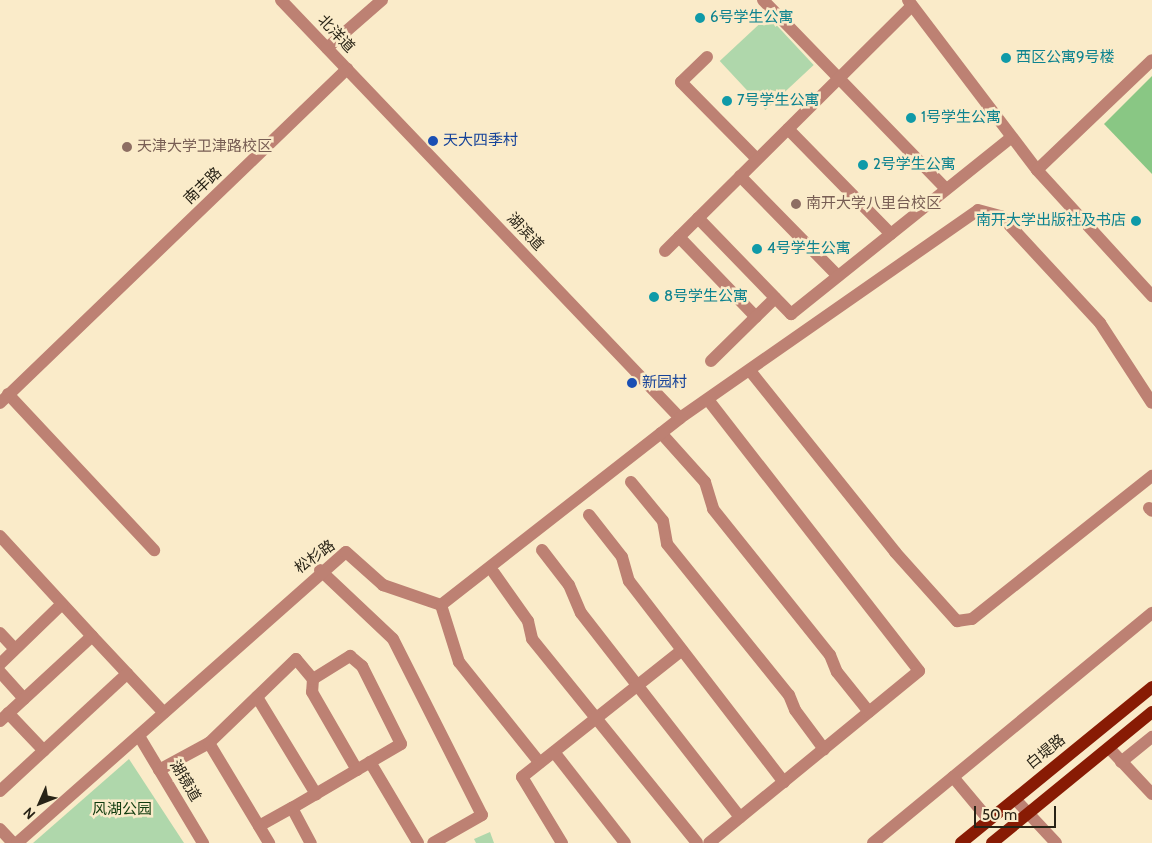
<!DOCTYPE html>
<meta charset="utf-8">
<style>
body{margin:0}
#map{position:relative;width:1152px;height:843px;overflow:hidden;background:#faebc9;font-family:Cabin,"Noto Sans SC",sans-serif}
div>[style]{position:absolute}
.green>*{inset:0;background:#afd7ab;transform-origin:0 0}
.forest>*{inset:0;background:#89c784}
.minor>*{height:12px;margin:-6px;padding:0 6px;transform-origin:6px;border-radius:6px;background:#bd8173}
.major>*{height:12px;margin:-6px;padding:0 6px;transform-origin:6px;border-radius:6px;background:#881b04}
.dots>*{width:14px;height:14px;translate:-50% -50%;box-sizing:border-box;border:2px solid #faebc9;border-radius:50%}
span{translate:-50% -50%;white-space:nowrap;text-align:center;line-height:1.15;-webkit-text-stroke:5px #faebc9;paint-order:stroke}
.culture-label{font-size:15px;color:#0d838f}
.left{translate:0 -50%;text-align:left}
.right{translate:-100% -50%;text-align:right}
.street-label{font-size:15px;color:#282316}
.transit-label{font-size:15px;color:#164399}
.education-label{font-size:15px;color:#785e54}
.park-label{font-size:15px;color:#103b0e}
.north{position:absolute;left:15px;top:778px;width:50px;height:50px;-webkit-text-stroke:4px #faebc9;paint-order:stroke;rotate:226deg;font-size:14px;font-weight:700;line-height:20px;text-align:center;color:#282316}
.north::after{content:'';display:block;margin:auto;width:18px;height:22px;background:#282316;clip-path:polygon(50% 0,100% 100%,50% 72%,0 100%)}
.scale{position:absolute;left:974px;top:806px;width:82px;height:22px;box-sizing:border-box;border:2px solid #282316;border-top:0;padding-left:6px;font-size:15px;line-height:18px;white-space:nowrap;color:#282316;-webkit-text-stroke:4px #faebc9;paint-order:stroke}
</style>
<div id="map">
<div class="green">
<i style="left:768px;top:16px;width:67px;height:66px;rotate:47deg"></i>
<i style="clip-path:polygon(129px 759px,184px 843px,33px 843px)"></i>
<i style="clip-path:polygon(490px 832px,494px 843px,476px 843px,474px 839px)"></i>
</div>
<div class="forest">
<i style="clip-path:polygon(1152px 76px,1152px 174px,1104px 124px)"></i>
</div>
<div class="minor">
<i style="left:281px;top:0;width:578px;rotate:46.33deg"></i>
<i style="left:763px;top:0;width:263px;rotate:45.9deg"></i>
<i style="left:908px;top:0;width:213px;rotate:52.8deg"></i>
<i style="left:1037px;top:170px;width:171px;rotate:47.6deg"></i>
<i style="left:327px;top:48px;width:73px;rotate:-41.1deg"></i>
<i style="left:707px;top:57px;width:36px;rotate:136deg"></i>
<i style="left:681px;top:82px;width:108px;rotate:45.4deg"></i>
<i style="left:788px;top:129px;width:147px;rotate:45.6deg"></i>
<i style="left:1037px;top:170px;width:159px;rotate:-43.7deg"></i>
<i style="left:740px;top:176px;width:140px;rotate:45.6deg"></i>
<i style="left:698px;top:218px;width:134px;rotate:45.9deg"></i>
<i style="left:791px;top:314px;width:282px;rotate:-38.7deg"></i>
<i style="left:679px;top:237px;width:111px;rotate:46.1deg"></i>
<i style="left:665px;top:251px;width:348px;rotate:-44.8deg"></i>
<i style="left:711px;top:361px;width:90px;rotate:-44.5deg"></i>
<i style="left:751px;top:372px;width:231px;rotate:51.3deg"></i>
<i style="left:895px;top:552px;width:93px;rotate:48.1deg"></i>
<i style="left:957px;top:621px;width:15px;rotate:-8deg"></i>
<i style="left:972px;top:619px;width:230px;rotate:-38.5deg"></i>
<i style="left:8px;top:394px;width:214px;rotate:46.9deg"></i>
<i style="left:709px;top:401px;width:342px;rotate:52.1deg"></i>
<i style="left:919px;top:671px;width:271px;rotate:140.7deg"></i>
<i style="left:0;top:403px;width:482px;rotate:-43.9deg"></i>
<i style="left:661px;top:433px;width:66px;rotate:48.1deg"></i>
<i style="left:705px;top:482px;width:28px;rotate:73deg"></i>
<i style="left:713px;top:509px;width:187px;rotate:51.3deg"></i>
<i style="left:830px;top:655px;width:18px;rotate:68deg"></i>
<i style="left:837px;top:672px;width:51px;rotate:51.3deg"></i>
<i style="left:631px;top:482px;width:50px;rotate:50.6deg"></i>
<i style="left:663px;top:521px;width:23px;rotate:80deg"></i>
<i style="left:667px;top:544px;width:194px;rotate:51.1deg"></i>
<i style="left:789px;top:695px;width:16px;rotate:68deg"></i>
<i style="left:795px;top:710px;width:49px;rotate:53.4deg"></i>
<i style="left:1149px;top:508px;width:4px;rotate:45deg"></i>
<i style="left:589px;top:515px;width:53px;rotate:51.8deg"></i>
<i style="left:622px;top:557px;width:25px;rotate:74deg"></i>
<i style="left:629px;top:581px;width:254px;rotate:52.4deg"></i>
<i style="left:0;top:536px;width:136px;rotate:47.4deg"></i>
<i style="left:542px;top:550px;width:44px;rotate:52.4deg"></i>
<i style="left:569px;top:585px;width:30px;rotate:67deg"></i>
<i style="left:581px;top:613px;width:259px;rotate:52.1deg"></i>
<i style="left:320px;top:570px;width:100px;rotate:43.4deg"></i>
<i style="left:393px;top:639px;width:197px;rotate:63.2deg"></i>
<i style="left:482px;top:815px;width:56px;rotate:150.3deg"></i>
<i style="left:494px;top:573px;width:59px;rotate:54.7deg"></i>
<i style="left:528px;top:621px;width:18px;rotate:77deg"></i>
<i style="left:532px;top:639px;width:262px;rotate:51deg"></i>
<i style="left:441px;top:605px;width:60px;rotate:72.5deg"></i>
<i style="left:459px;top:662px;width:129px;rotate:51.3deg"></i>
<i style="left:0;top:633px;width:21px;rotate:47deg"></i>
<i style="left:0;top:664px;width:86px;rotate:-44.1deg"></i>
<i style="left:0;top:672px;width:36px;rotate:48deg"></i>
<i style="left:313px;top:679px;width:13px;rotate:94deg"></i>
<i style="left:312px;top:692px;width:90px;rotate:60deg"></i>
<i style="left:257px;top:697px;width:114px;rotate:58.7deg"></i>
<i style="left:8px;top:713px;width:52px;rotate:46.5deg"></i>
<i style="left:0;top:721px;width:125px;rotate:-42.7deg"></i>
<i style="left:92px;top:636px;width:105px;rotate:46.9deg"></i>
<i style="left:139px;top:736px;width:125px;rotate:59.1deg"></i>
<i style="left:209px;top:743px;width:117px;rotate:59deg"></i>
<i style="left:1109px;top:748px;width:63px;rotate:46.9deg"></i>
<i style="left:554px;top:752px;width:115px;rotate:52deg"></i>
<i style="left:370px;top:762px;width:94px;rotate:59.3deg"></i>
<i style="left:1121px;top:762px;width:40px;rotate:-39deg"></i>
<i style="left:159px;top:770px;width:57px;rotate:-28.4deg"></i>
<i style="left:209px;top:743px;width:121px;rotate:-44deg"></i>
<i style="left:296px;top:659px;width:26px;rotate:50deg"></i>
<i style="left:313px;top:679px;width:44px;rotate:-31.9deg"></i>
<i style="left:350px;top:656px;width:16px;rotate:40deg"></i>
<i style="left:362px;top:666px;width:87px;rotate:63.4deg"></i>
<i style="left:401px;top:744px;width:126px;rotate:149.6deg"></i>
<i style="left:292px;top:808px;width:40px;rotate:62deg"></i>
<i style="left:953px;top:777px;width:56px;rotate:50.1deg"></i>
<i style="left:0;top:791px;width:173px;rotate:-42.7deg"></i>
<i style="left:1015px;top:799px;width:60px;rotate:47deg"></i>
<i style="left:259px;top:826px;width:38px;rotate:-29deg"></i>
<i style="left:0;top:829px;width:19px;rotate:47deg"></i>
<i style="left:17px;top:843px;width:439px;rotate:-41.5deg"></i>
<i style="left:346px;top:552px;width:50px;rotate:41.7deg"></i>
<i style="left:383px;top:585px;width:61px;rotate:19deg"></i>
<i style="left:441px;top:605px;width:303px;rotate:-38deg"></i>
<i style="left:680px;top:418px;width:363px;rotate:-34.9deg"></i>
<i style="left:978px;top:210px;width:24px;rotate:15deg"></i>
<i style="left:1001px;top:216px;width:146px;rotate:47.2deg"></i>
<i style="left:1100px;top:323px;width:95px;rotate:57deg"></i>
<i style="left:562px;top:843px;width:77px;rotate:-121.2deg"></i>
<i style="left:522px;top:777px;width:204px;rotate:-38.4deg"></i>
<i style="left:873px;top:843px;width:362px;rotate:-39.5deg"></i>
</div>
<div class="major">
<i style="left:961px;top:843px;width:247px;rotate:-39.2deg"></i>
<i style="left:992px;top:843px;width:207px;rotate:-39.3deg"></i>
</div>
<div class="dots">
<i style="left:700px;top:18px;background:#0f9aa8"></i>
<i style="left:1006px;top:58px;background:#0f9aa8"></i>
<i style="left:727px;top:101px;background:#0f9aa8"></i>
<i style="left:911px;top:118px;background:#0f9aa8"></i>
<i style="left:433px;top:141px;background:#1a4fb4"></i>
<i style="left:127px;top:147px;background:#8d6e63"></i>
<i style="left:863px;top:165px;background:#0f9aa8"></i>
<i style="left:796px;top:204px;background:#8d6e63"></i>
<i style="left:1136px;top:221px;background:#0f9aa8"></i>
<i style="left:757px;top:249px;background:#0f9aa8"></i>
<i style="left:654px;top:297px;background:#0f9aa8"></i>
<i style="left:632px;top:383px;background:#1a4fb4"></i>
</div>
<div class="culture-label">
<span class="left" style="left:710px;top:18px">6号学生公寓</span>
<span class="left" style="left:1016px;top:58px">西区公寓9号楼</span>
<span class="left" style="left:737px;top:101px">7号学生公寓</span>
<span class="left" style="left:921px;top:118px">1号学生公寓</span>
<span class="left" style="left:873px;top:165px">2号学生公寓</span>
<span class="right" style="left:1126px;top:221px">南开大学出版社及书店</span>
<span class="left" style="left:767px;top:249px">4号学生公寓</span>
<span class="left" style="left:664px;top:297px">8号学生公寓</span>
</div>
<div class="street-label">
<span style="left:336px;top:34px;rotate:46deg">北洋道</span>
<span style="left:203px;top:186px;rotate:-44deg">南丰路</span>
<span style="left:525px;top:232px;rotate:46deg">湖滨道</span>
<span style="left:315px;top:557px;rotate:-36deg">松杉路</span>
<span style="left:1046px;top:752px;rotate:-39deg">白堤路</span>
<span style="left:185px;top:781px;rotate:59deg">湖镜道</span>
</div>
<div class="transit-label">
<span class="left" style="left:443px;top:141px">天大四季村</span>
<span class="left" style="left:642px;top:383px">新园村</span>
</div>
<div class="education-label">
<span class="left" style="left:137px;top:147px">天津大学卫津路校区</span>
<span class="left" style="left:806px;top:204px">南开大学八里台校区</span>
</div>
<div class="park-label">
<span style="left:122px;top:810px">风湖公园</span>
</div>
<div class="north">N</div>
<div class="scale">50 m</div>
</div>
